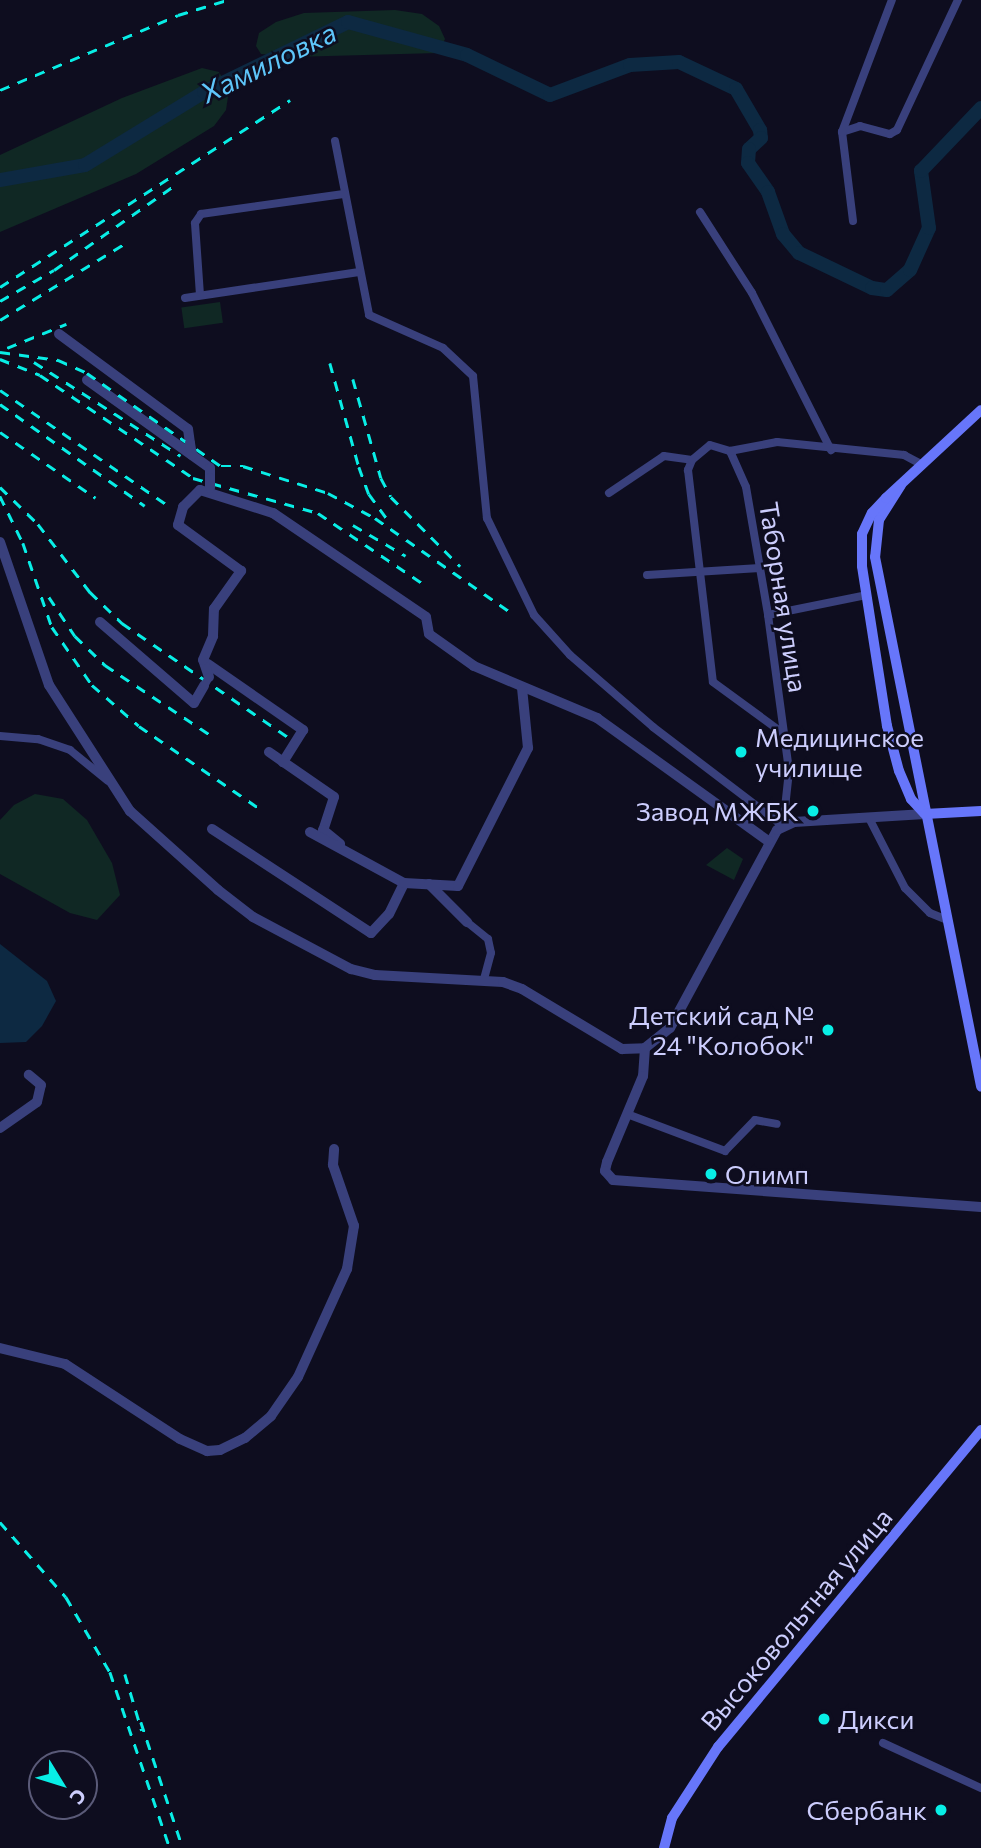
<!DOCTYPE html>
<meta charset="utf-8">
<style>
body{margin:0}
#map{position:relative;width:981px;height:1848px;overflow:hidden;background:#0e0d1f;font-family:Commissioner,sans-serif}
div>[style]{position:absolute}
.green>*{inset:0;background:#102824;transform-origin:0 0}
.water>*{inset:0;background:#0d2942}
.river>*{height:14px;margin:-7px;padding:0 7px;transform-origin:7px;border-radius:7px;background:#0d2942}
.minor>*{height:8px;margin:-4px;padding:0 4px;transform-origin:4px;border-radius:4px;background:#39407c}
.tertiary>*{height:10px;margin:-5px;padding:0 5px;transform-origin:5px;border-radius:5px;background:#39407c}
.secondary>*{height:10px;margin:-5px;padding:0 5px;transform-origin:5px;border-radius:5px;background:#6776fa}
.rail>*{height:2.5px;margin-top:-1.25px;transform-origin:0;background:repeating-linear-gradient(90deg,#08eee6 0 10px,transparent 0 19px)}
.minor-bridge>*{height:8px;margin:-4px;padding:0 4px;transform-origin:4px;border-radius:4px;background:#39407c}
.tertiary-bridge>*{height:10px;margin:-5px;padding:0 5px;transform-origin:5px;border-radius:5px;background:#39407c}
.dots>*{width:19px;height:19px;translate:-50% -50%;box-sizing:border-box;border:4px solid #0e0d1f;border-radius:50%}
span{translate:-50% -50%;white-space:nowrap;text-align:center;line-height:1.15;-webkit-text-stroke:5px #0e0d1f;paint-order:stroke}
.street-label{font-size:26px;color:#cccdfd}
.poi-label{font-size:26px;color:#cccdfd}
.left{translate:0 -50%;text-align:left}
.right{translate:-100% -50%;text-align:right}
.water-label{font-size:28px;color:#5ec6fa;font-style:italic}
.north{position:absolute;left:28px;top:1750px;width:70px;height:70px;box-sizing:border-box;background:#0e0d1f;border:2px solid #5a5a78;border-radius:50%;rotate:128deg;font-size:19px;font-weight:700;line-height:28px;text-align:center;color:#cccdfd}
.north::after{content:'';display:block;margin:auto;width:24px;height:32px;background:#08eee6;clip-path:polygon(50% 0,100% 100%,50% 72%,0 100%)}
</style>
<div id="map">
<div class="green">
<i style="clip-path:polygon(395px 10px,422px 14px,439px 26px,445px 39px,438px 53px,292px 57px,261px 54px,256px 46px,259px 33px,276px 22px,304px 13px)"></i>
<i style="clip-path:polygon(202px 68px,219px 72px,229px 90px,226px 110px,214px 126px,136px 174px,0 232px,0 155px,122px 98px)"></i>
<i style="left:220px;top:302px;width:21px;height:39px;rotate:82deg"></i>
<i style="clip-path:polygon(35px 794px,63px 799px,87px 820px,112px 863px,120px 895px,97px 920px,70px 913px,0 874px,0 820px,14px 805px)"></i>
<i style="clip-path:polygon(727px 848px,743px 859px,734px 880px,706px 865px)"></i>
</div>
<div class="water">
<i style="clip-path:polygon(0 944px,47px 981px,56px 1001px,42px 1026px,26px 1042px,0 1043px)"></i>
</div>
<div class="river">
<i style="left:0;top:180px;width:86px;rotate:-10deg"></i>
<i style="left:85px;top:165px;width:140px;rotate:-31.5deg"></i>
<i style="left:204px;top:92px;width:160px;rotate:-25.9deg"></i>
<i style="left:348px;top:22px;width:123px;rotate:15.5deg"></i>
<i style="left:467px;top:55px;width:92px;rotate:25.7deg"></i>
<i style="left:550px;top:95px;width:85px;rotate:-20.6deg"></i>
<i style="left:630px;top:65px;width:49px;rotate:-3.5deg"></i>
<i style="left:679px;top:62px;width:63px;rotate:25.3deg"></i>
<i style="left:736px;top:89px;width:48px;rotate:59.7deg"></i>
<i style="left:760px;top:130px;width:8px;rotate:83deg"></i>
<i style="left:761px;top:138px;width:16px;rotate:137deg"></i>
<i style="left:749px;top:149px;width:14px;rotate:94deg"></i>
<i style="left:748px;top:163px;width:35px;rotate:55deg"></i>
<i style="left:768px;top:192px;width:45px;rotate:70.3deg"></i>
<i style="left:783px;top:234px;width:25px;rotate:50deg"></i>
<i style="left:799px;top:253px;width:81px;rotate:25.6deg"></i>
<i style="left:872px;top:288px;width:15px;rotate:8deg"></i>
<i style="left:887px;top:290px;width:30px;rotate:-41deg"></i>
<i style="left:910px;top:270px;width:46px;rotate:-65.7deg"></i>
<i style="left:929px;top:228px;width:58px;rotate:-98deg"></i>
<i style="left:921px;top:171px;width:87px;rotate:-46.4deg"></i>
</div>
<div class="minor">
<i style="left:842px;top:132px;width:19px;rotate:-18deg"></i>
<i style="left:860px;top:126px;width:31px;rotate:15deg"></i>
<i style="left:890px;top:134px;width:8px;rotate:-30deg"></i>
<i style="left:897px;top:130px;width:144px;rotate:-64.9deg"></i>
<i style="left:335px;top:141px;width:177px;rotate:78.9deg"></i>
<i style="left:369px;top:315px;width:81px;rotate:24deg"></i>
<i style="left:443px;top:348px;width:41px;rotate:43deg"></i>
<i style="left:473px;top:376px;width:143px;rotate:84.4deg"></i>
<i style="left:487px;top:518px;width:108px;rotate:64.1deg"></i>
<i style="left:534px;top:615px;width:54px;rotate:48deg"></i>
<i style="left:570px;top:655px;width:110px;rotate:40.9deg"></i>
<i style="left:653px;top:727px;width:163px;rotate:37.3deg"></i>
<i style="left:700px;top:212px;width:96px;rotate:57.3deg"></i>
<i style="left:752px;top:293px;width:176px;rotate:63.3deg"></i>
<i style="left:853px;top:221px;width:90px;rotate:-97deg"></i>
<i style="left:842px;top:132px;width:141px;rotate:-69.3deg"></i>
<i style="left:200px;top:295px;width:72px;rotate:-94deg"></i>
<i style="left:195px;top:223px;width:11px;rotate:-56deg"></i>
<i style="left:201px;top:214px;width:144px;rotate:-8deg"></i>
<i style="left:185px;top:298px;width:176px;rotate:-8.5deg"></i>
<i style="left:730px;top:451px;width:39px;rotate:66deg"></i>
<i style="left:746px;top:487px;width:130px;rotate:80.2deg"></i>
<i style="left:768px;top:615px;width:157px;rotate:82.3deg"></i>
<i style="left:789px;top:771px;width:55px;rotate:96.2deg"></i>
<i style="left:692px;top:460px;width:11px;rotate:112deg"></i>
<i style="left:688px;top:470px;width:213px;rotate:83.3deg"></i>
<i style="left:713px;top:682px;width:88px;rotate:36.2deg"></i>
<i style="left:609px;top:493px;width:66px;rotate:-33.9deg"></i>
<i style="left:664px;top:456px;width:28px;rotate:8deg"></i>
<i style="left:692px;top:460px;width:23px;rotate:-40deg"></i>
<i style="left:710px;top:445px;width:21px;rotate:17deg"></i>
<i style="left:730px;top:451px;width:48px;rotate:-10.8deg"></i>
<i style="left:777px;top:442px;width:128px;rotate:5.8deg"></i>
<i style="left:904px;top:455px;width:21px;rotate:28deg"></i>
<i style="left:647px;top:575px;width:113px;rotate:-3.5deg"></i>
<i style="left:768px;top:615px;width:100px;rotate:-11.5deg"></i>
<i style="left:0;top:736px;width:38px;rotate:5deg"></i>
<i style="left:38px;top:739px;width:34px;rotate:19deg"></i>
<i style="left:70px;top:750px;width:49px;rotate:39.2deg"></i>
<i style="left:869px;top:818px;width:79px;rotate:62.8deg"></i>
<i style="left:905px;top:888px;width:35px;rotate:45deg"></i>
<i style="left:930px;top:913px;width:18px;rotate:22deg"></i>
<i style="left:467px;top:922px;width:27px;rotate:39deg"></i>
<i style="left:488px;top:939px;width:14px;rotate:78deg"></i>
<i style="left:491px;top:953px;width:27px;rotate:105deg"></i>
<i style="left:627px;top:1114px;width:105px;rotate:20.7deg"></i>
<i style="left:725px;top:1151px;width:43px;rotate:-45.9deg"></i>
<i style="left:755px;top:1120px;width:22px;rotate:10deg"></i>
<i style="left:883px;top:1743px;width:108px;rotate:24.7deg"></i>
</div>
<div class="tertiary">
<i style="left:59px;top:334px;width:160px;rotate:36.4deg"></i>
<i style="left:188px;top:429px;width:14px;rotate:82deg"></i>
<i style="left:87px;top:380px;width:151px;rotate:35.6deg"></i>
<i style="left:210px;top:468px;width:10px;rotate:90deg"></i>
<i style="left:0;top:542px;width:151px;rotate:71.1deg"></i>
<i style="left:49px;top:685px;width:150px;rotate:57.3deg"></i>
<i style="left:130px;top:811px;width:118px;rotate:41.9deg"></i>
<i style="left:218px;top:890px;width:44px;rotate:37.6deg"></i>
<i style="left:253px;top:917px;width:111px;rotate:28deg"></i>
<i style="left:351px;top:969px;width:25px;rotate:14deg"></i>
<i style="left:375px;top:975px;width:128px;rotate:3.1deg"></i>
<i style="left:503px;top:982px;width:20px;rotate:20deg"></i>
<i style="left:522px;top:989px;width:117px;rotate:31deg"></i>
<i style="left:622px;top:1049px;width:23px;rotate:-2deg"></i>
<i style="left:645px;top:1048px;width:32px;rotate:-39deg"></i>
<i style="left:670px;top:1028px;width:225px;rotate:-61.6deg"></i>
<i style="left:777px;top:830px;width:19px;rotate:-25deg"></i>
<i style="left:794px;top:822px;width:131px;rotate:-3.5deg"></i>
<i style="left:100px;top:622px;width:124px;rotate:40.8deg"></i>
<i style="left:194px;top:703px;width:20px;rotate:-60deg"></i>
<i style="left:208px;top:664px;width:116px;rotate:34.8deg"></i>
<i style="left:303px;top:730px;width:38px;rotate:122deg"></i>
<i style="left:209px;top:677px;width:18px;rotate:-109deg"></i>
<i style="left:203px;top:660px;width:26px;rotate:-67deg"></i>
<i style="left:213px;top:636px;width:27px;rotate:-88deg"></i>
<i style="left:214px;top:609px;width:47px;rotate:-54.6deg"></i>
<i style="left:241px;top:571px;width:78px;rotate:-143.9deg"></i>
<i style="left:178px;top:525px;width:19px;rotate:-74deg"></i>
<i style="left:183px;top:507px;width:24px;rotate:-45deg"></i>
<i style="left:200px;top:490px;width:77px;rotate:17.5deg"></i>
<i style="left:273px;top:513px;width:185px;rotate:34.2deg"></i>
<i style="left:426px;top:617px;width:17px;rotate:80deg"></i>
<i style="left:429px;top:634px;width:55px;rotate:35.4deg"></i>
<i style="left:474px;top:666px;width:134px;rotate:22.9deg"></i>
<i style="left:597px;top:718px;width:211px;rotate:35.7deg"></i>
<i style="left:269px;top:752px;width:79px;rotate:34.7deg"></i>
<i style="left:334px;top:797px;width:35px;rotate:108deg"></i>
<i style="left:323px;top:830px;width:22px;rotate:39deg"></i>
<i style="left:212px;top:829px;width:190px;rotate:33.2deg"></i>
<i style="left:371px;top:933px;width:26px;rotate:-47deg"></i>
<i style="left:389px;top:914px;width:34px;rotate:-64deg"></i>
<i style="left:310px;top:832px;width:107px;rotate:28.5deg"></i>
<i style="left:404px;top:883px;width:54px;rotate:3.2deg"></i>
<i style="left:458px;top:886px;width:155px;rotate:-63.1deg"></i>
<i style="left:528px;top:748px;width:60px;rotate:-95.7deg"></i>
<i style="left:429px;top:884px;width:54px;rotate:45deg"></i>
<i style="left:645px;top:1048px;width:28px;rotate:94deg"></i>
<i style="left:643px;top:1076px;width:93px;rotate:112.7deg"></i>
<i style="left:607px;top:1162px;width:9px;rotate:103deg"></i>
<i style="left:605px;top:1171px;width:12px;rotate:48deg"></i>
<i style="left:613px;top:1180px;width:369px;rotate:4.2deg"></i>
<i style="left:0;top:1128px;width:45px;rotate:-35.1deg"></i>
<i style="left:37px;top:1102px;width:17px;rotate:-77deg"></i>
<i style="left:41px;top:1085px;width:16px;rotate:-140deg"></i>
<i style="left:0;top:1348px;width:67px;rotate:13.8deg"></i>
<i style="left:65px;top:1364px;width:137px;rotate:33.1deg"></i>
<i style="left:180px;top:1439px;width:30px;rotate:24deg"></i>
<i style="left:207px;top:1451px;width:13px;rotate:-4deg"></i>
<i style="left:220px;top:1450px;width:28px;rotate:-26deg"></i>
<i style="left:245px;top:1438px;width:34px;rotate:-40deg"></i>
<i style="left:271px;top:1416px;width:47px;rotate:-55.3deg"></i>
<i style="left:298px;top:1377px;width:119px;rotate:-65.6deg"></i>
<i style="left:347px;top:1269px;width:44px;rotate:-80.8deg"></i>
<i style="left:354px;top:1226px;width:65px;rotate:-109deg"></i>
<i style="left:333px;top:1165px;width:16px;rotate:-86deg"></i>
</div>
<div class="secondary">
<i style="left:901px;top:485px;width:41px;rotate:122.2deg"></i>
<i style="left:879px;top:520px;width:37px;rotate:96deg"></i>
<i style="left:875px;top:557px;width:540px;rotate:78.67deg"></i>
<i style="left:924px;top:813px;width:19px;rotate:-133deg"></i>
<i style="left:911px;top:799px;width:30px;rotate:-113deg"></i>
<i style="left:899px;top:771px;width:47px;rotate:-104.9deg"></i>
<i style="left:887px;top:726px;width:162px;rotate:-98.9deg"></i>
<i style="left:862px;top:566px;width:32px;rotate:-90deg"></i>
<i style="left:862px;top:534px;width:23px;rotate:-65deg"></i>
<i style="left:872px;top:513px;width:21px;rotate:-47deg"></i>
<i style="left:886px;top:498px;width:129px;rotate:-42.8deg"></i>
<i style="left:925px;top:814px;width:56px;rotate:-3.1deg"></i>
<i style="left:664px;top:1848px;width:31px;rotate:-75deg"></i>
<i style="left:672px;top:1818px;width:85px;rotate:-57.1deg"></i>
<i style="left:718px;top:1747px;width:412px;rotate:-50.3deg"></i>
</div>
<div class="rail">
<i style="left:0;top:90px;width:193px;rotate:-22.8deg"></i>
<i style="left:178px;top:15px;width:51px;rotate:-17deg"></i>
<i style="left:0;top:287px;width:345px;rotate:-32.8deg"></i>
<i style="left:0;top:301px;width:62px;rotate:-29.9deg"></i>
<i style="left:54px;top:270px;width:144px;rotate:-35.1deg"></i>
<i style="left:0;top:320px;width:145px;rotate:-31.5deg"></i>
<i style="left:7px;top:348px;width:64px;rotate:-22.1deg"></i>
<i style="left:0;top:352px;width:59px;rotate:7.9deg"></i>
<i style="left:58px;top:360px;width:32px;rotate:24deg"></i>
<i style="left:87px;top:373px;width:163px;rotate:34.8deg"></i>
<i style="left:221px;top:466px;width:22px"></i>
<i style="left:243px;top:466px;width:89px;rotate:17.6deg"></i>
<i style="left:328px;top:493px;width:53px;rotate:28deg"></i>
<i style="left:375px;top:518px;width:168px;rotate:34.8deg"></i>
<i style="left:0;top:359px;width:43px;rotate:21.8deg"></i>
<i style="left:40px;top:375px;width:184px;rotate:33.9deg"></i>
<i style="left:193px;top:478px;width:130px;rotate:15.6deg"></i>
<i style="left:318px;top:513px;width:129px;rotate:33.9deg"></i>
<i style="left:34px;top:362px;width:174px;rotate:32.6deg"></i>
<i style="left:330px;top:363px;width:108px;rotate:74.4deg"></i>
<i style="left:359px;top:467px;width:29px;rotate:70deg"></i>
<i style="left:369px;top:494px;width:34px;rotate:54deg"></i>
<i style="left:353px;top:379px;width:103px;rotate:74.2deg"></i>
<i style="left:381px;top:478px;width:21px;rotate:62deg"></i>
<i style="left:391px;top:497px;width:98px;rotate:45deg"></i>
<i style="left:0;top:390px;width:201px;rotate:34.5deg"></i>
<i style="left:0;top:404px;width:177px;rotate:35.1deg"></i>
<i style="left:0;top:432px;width:116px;rotate:34.5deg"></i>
<i style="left:0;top:487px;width:53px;rotate:44.2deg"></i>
<i style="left:38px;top:524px;width:86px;rotate:52.6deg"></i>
<i style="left:90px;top:592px;width:45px;rotate:44.1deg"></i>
<i style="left:122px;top:623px;width:201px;rotate:34.5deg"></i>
<i style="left:0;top:496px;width:52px;rotate:63.9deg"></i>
<i style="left:23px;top:543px;width:89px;rotate:71deg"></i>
<i style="left:52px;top:627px;width:70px;rotate:55.4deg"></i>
<i style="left:92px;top:685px;width:62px;rotate:41.1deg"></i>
<i style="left:139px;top:726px;width:150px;rotate:34.4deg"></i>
<i style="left:353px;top:525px;width:61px;rotate:30.3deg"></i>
<i style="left:49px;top:597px;width:47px;rotate:56.3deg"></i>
<i style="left:75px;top:636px;width:42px;rotate:44deg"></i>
<i style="left:105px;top:665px;width:128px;rotate:33.6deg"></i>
<i style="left:0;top:1522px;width:100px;rotate:48.7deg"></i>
<i style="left:66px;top:1597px;width:87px;rotate:59.6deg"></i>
<i style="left:110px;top:1672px;width:186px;rotate:71.2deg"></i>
<i style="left:125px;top:1674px;width:59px;rotate:73.4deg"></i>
<i style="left:141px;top:1722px;width:133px;rotate:71.6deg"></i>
</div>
<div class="minor-bridge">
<i style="left:204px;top:686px;width:10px;rotate:-61deg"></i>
</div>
<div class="tertiary-bridge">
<i style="left:190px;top:443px;width:12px;rotate:81deg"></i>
<i style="left:210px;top:488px;width:10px;rotate:-90deg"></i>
</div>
<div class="dots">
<i style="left:741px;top:752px;background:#08eee6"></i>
<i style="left:813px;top:811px;background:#08eee6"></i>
<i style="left:828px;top:1030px;background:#08eee6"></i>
<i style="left:711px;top:1174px;background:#08eee6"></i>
<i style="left:824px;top:1719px;background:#08eee6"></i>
<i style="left:941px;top:1810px;background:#08eee6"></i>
</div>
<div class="street-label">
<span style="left:784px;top:597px;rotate:81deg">Таборная улица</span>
<span style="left:796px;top:1619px;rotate:-50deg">Высоковольтная улица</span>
</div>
<div class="poi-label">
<span class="left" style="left:755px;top:752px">Медицинское<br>училище</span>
<span class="right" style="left:799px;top:811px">Завод МЖБК</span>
<span class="right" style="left:814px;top:1030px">Детский сад №<br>24 "Колобок"</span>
<span class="left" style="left:725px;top:1174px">Олимп</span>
<span class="left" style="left:838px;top:1719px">Дикси</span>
<span class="right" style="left:927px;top:1810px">Сбербанк</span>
</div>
<div class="water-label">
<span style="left:268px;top:62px;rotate:-26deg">Хамиловка</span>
</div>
<div class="north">С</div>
</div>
